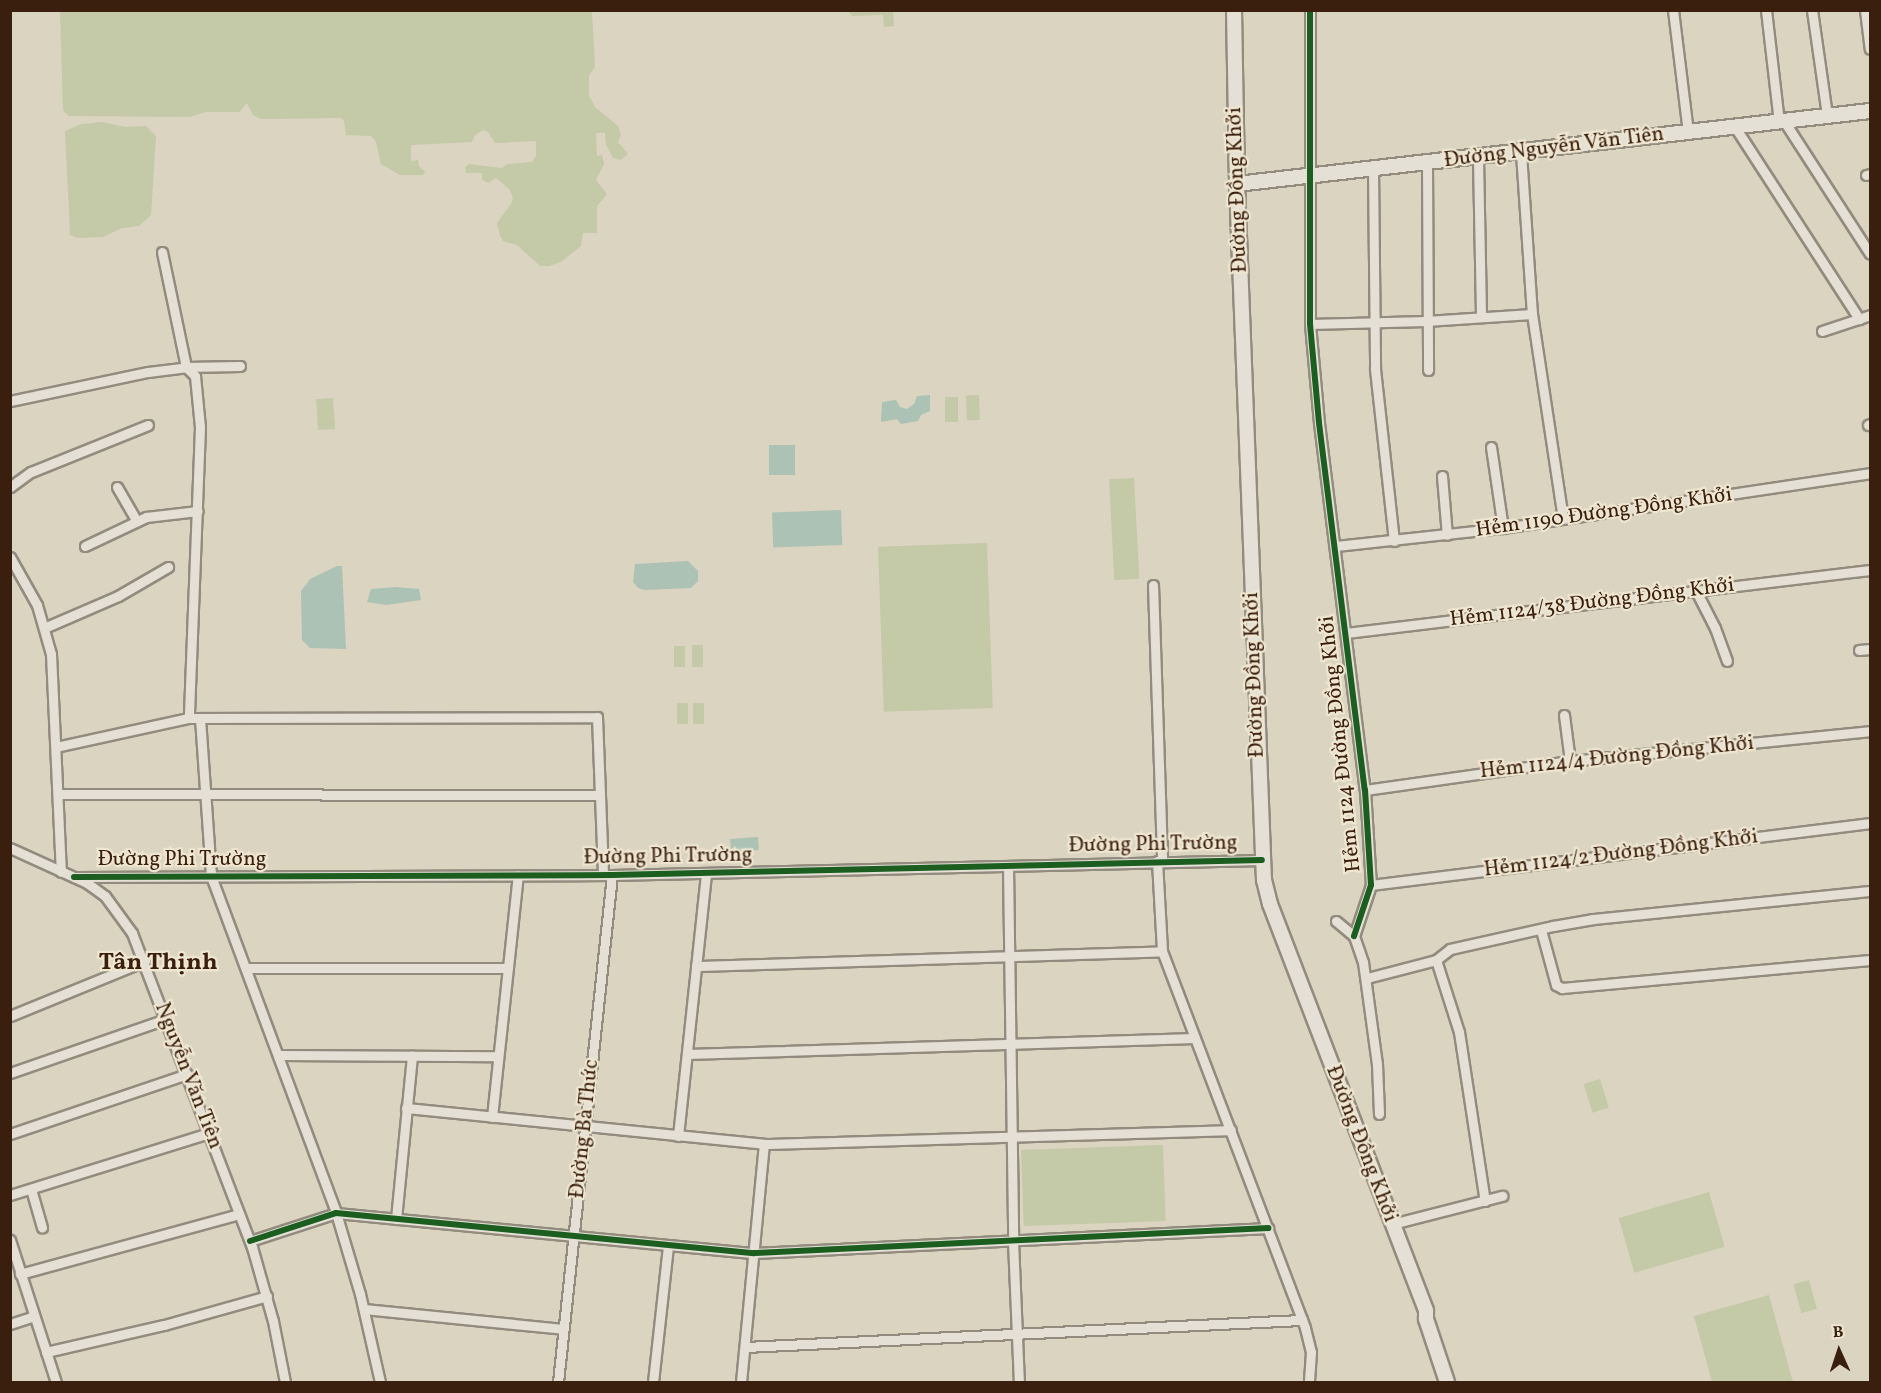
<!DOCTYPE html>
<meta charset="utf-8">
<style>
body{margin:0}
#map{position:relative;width:1881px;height:1393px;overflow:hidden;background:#dbd4c1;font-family:Vollkorn,serif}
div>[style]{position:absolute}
.green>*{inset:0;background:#c4c9a7;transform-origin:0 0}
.water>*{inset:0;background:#abc2b4;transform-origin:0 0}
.roads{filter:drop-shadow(2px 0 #928b7e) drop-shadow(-2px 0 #928b7e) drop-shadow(0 2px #928b7e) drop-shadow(0 -2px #928b7e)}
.street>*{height:9px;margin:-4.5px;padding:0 4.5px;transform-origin:4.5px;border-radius:4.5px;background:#e4e0d6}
.secondary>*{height:14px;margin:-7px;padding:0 7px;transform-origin:7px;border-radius:7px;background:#e4e0d6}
.cycleway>*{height:6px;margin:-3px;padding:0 3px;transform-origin:3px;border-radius:3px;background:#1b5e20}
span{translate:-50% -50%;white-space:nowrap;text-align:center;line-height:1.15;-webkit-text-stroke:4.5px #efe6d0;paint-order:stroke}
.street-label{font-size:21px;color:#3a1f0f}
.quarter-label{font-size:24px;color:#3a1f0f;font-weight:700}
.frame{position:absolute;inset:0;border:12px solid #3a1f0f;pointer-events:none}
.north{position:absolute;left:1809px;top:1321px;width:60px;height:60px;-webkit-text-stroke:4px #efe6d0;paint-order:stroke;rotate:357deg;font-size:16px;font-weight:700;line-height:24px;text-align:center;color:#3a1f0f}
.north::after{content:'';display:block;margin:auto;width:21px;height:27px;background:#3a1f0f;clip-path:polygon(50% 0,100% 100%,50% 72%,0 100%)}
</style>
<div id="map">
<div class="green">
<i style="clip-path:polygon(60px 11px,592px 11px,595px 67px,589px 75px,589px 96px,595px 107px,618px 126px,621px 135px,618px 142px,628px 154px,621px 160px,613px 158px,606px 145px,605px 133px,596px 133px,597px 156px,602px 155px,604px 164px,596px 180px,607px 194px,597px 206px,597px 233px,583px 233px,581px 246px,561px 262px,549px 266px,540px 266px,517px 245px,503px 241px,500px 236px,497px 223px,511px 204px,513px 198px,510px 190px,496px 178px,488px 183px,482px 180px,482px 173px,466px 173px,465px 168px,469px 164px,502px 168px,507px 164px,532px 162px,536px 156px,536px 141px,495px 143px,488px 132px,483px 130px,475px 135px,472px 142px,411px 145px,411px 161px,418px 160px,419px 166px,425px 172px,423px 175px,400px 175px,381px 164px,376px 142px,371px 136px,346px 135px,344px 121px,341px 118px,261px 119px,253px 115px,247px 103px,239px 112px,206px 112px,190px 117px,69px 116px,63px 110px)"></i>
<i style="clip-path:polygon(848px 11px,893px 11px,894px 26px,884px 27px,883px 15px,852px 16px)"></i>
<i style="clip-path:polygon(102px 122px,125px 127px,146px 126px,156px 136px,151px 215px,139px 226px,122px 228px,103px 237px,78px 238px,70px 235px,65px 131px,82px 124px)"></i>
<i style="left:979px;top:395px;width:25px;height:13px;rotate:88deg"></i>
<i style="left:945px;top:397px;width:13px;height:25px"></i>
<i style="left:333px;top:398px;width:31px;height:17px;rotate:86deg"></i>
<i style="left:1134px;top:478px;width:101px;height:25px;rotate:87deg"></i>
<i style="left:987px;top:543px;width:165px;height:109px;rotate:88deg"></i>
<i style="left:703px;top:645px;width:22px;height:11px;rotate:90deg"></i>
<i style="left:674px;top:646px;width:11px;height:21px"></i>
<i style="left:677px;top:703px;width:11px;height:21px"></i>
<i style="left:693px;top:703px;width:11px;height:21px"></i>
<i style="left:1600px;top:1079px;width:30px;height:17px;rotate:73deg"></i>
<i style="left:1163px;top:1145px;width:76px;height:142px;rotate:88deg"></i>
<i style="left:1709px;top:1192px;width:57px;height:94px;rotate:74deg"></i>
<i style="left:1809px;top:1280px;width:30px;height:16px;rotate:75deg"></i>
<i style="clip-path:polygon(1769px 1295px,1793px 1382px,1712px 1382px,1694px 1316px)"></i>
</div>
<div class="water">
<i style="clip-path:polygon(930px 395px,930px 411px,921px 415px,918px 421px,901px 424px,897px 419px,881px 422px,882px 402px,896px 400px,900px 407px,907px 409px,914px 404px,917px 396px)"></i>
<i style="left:795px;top:445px;width:30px;height:26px;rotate:90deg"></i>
<i style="left:841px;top:510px;width:35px;height:69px;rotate:88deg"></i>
<i style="clip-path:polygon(688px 561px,698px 571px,698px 581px,691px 588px,645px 590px,638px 588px,633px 582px,635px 564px)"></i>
<i style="clip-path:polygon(337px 566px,342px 566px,346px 649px,310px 648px,302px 640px,301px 591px,310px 579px)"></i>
<i style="clip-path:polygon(395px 587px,419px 589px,421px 600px,386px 605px,367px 602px,371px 589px)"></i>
<i style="left:758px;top:837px;width:13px;height:28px;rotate:86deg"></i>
</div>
<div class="roads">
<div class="street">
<i style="left:1310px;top:10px;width:314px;rotate:90deg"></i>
<i style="left:1310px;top:324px;width:99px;rotate:84.8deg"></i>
<i style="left:1319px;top:423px;width:370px;rotate:82.9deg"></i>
<i style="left:1365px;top:790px;width:95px;rotate:86.4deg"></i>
<i style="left:1371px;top:885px;width:54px;rotate:108.4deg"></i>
<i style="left:1673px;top:10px;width:123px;rotate:83deg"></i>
<i style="left:1766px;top:10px;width:113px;rotate:83.4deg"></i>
<i style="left:1812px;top:10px;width:107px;rotate:81.9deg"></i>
<i style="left:1865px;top:10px;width:39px;rotate:83deg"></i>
<i style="left:1784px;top:121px;width:158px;rotate:57.1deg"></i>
<i style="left:1735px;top:127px;width:229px;rotate:57.1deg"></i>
<i style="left:1521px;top:153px;width:161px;rotate:86.1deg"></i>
<i style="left:1532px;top:314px;width:206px;rotate:81.4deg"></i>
<i style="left:1478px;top:158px;width:159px;rotate:88.9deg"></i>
<i style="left:1427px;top:163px;width:207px;rotate:89.7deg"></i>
<i style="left:1373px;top:169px;width:200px;rotate:89.4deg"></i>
<i style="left:1375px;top:369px;width:173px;rotate:83.7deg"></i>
<i style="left:1866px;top:175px;width:4px;rotate:-14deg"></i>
<i style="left:162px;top:252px;width:117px;rotate:78.2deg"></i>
<i style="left:186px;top:367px;width:13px;rotate:45deg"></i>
<i style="left:195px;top:376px;width:51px;rotate:84.4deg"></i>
<i style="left:200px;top:427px;width:291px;rotate:92.2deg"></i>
<i style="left:1310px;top:324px;width:116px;rotate:-1.5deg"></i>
<i style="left:1426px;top:321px;width:106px;rotate:-3.8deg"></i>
<i style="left:1822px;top:331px;width:51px;rotate:-18.4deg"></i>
<i style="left:10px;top:401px;width:141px;rotate:-11.9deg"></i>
<i style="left:148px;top:372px;width:38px;rotate:-7deg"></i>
<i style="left:186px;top:367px;width:54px;rotate:-1.1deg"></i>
<i style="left:1868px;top:425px;width:2px;rotate:-27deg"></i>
<i style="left:1491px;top:447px;width:82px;rotate:81.6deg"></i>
<i style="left:1442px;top:476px;width:59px;rotate:85.2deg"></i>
<i style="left:10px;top:487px;width:26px;rotate:-36deg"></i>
<i style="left:31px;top:472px;width:126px;rotate:-21.9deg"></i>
<i style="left:117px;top:487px;width:39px;rotate:60deg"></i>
<i style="left:85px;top:546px;width:68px;rotate:-25.4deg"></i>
<i style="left:146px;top:517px;width:52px;rotate:-6.6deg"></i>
<i style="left:1336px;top:546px;width:168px;rotate:-6.2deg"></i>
<i style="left:1503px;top:528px;width:371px;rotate:-8.5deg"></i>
<i style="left:10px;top:557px;width:55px;rotate:60.6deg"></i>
<i style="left:37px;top:605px;width:51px;rotate:74.1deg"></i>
<i style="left:51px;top:654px;width:218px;rotate:87.4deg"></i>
<i style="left:1153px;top:585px;width:276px;rotate:88.1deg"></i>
<i style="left:1695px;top:589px;width:44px;rotate:62.9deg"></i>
<i style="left:1715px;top:628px;width:35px;rotate:70deg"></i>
<i style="left:44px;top:628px;width:81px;rotate:-23.4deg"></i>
<i style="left:118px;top:596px;width:58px;rotate:-30.1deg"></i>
<i style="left:1346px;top:633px;width:528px;rotate:-6.86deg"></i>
<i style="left:1859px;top:650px;width:11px;rotate:-5deg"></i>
<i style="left:1564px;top:715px;width:46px;rotate:82.6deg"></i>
<i style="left:200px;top:718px;width:158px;rotate:86deg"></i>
<i style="left:211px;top:876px;width:359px;rotate:69.6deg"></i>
<i style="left:336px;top:1213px;width:84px;rotate:73.5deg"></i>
<i style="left:360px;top:1294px;width:90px;rotate:77.2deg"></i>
<i style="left:56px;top:747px;width:135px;rotate:-12.4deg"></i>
<i style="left:188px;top:718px;width:409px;rotate:-0.1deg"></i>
<i style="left:597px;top:717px;width:158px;rotate:87.8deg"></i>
<i style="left:1365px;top:790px;width:207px;rotate:-8.1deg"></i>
<i style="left:1570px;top:761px;width:301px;rotate:-5.7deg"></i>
<i style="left:58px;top:794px;width:542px;rotate:0.11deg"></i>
<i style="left:10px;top:848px;width:85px;rotate:24.4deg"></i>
<i style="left:87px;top:883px;width:22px;rotate:36deg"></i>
<i style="left:105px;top:896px;width:46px;rotate:53.9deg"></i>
<i style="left:132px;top:933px;width:336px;rotate:69.1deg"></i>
<i style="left:252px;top:1247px;width:77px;rotate:74.2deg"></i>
<i style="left:273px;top:1321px;width:62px;rotate:78.9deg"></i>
<i style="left:1157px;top:861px;width:90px;rotate:86.8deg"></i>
<i style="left:1162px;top:951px;width:403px;rotate:69.2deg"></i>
<i style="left:1305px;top:1328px;width:25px;rotate:76deg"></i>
<i style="left:1311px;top:1352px;width:30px;rotate:94deg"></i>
<i style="left:1008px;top:866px;width:375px;rotate:89.2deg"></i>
<i style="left:1013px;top:1241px;width:141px;rotate:87.6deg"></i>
<i style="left:74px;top:877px;width:538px;rotate:-0.21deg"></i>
<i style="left:612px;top:875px;width:650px;rotate:-1.32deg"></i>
<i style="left:1371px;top:885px;width:503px;rotate:-7.08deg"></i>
<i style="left:1336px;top:921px;width:23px;rotate:40deg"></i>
<i style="left:1354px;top:936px;width:28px;rotate:71deg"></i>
<i style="left:1363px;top:962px;width:103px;rotate:82.2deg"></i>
<i style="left:1377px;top:1064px;width:50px;rotate:87.7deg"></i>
<i style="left:1541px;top:930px;width:57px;rotate:74.7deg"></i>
<i style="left:1556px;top:985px;width:7px;rotate:27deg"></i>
<i style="left:1562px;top:988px;width:309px;rotate:-5.2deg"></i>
<i style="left:1436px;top:960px;width:76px;rotate:72.3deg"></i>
<i style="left:1459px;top:1032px;width:171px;rotate:81.3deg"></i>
<i style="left:696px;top:966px;width:466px;rotate:-1.8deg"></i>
<i style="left:247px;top:968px;width:261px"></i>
<i style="left:1367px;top:978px;width:71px;rotate:-14.6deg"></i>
<i style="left:1436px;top:960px;width:18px;rotate:-38deg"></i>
<i style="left:1450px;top:949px;width:106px;rotate:-12.6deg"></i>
<i style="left:1553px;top:926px;width:41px;rotate:-9.9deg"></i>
<i style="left:1593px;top:919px;width:278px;rotate:-5.8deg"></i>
<i style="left:10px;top:1016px;width:146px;rotate:-22.2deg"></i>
<i style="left:687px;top:1054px;width:508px;rotate:-1.8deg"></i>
<i style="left:279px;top:1055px;width:219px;rotate:0.3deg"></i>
<i style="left:10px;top:1073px;width:165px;rotate:-19.1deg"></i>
<i style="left:406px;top:1108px;width:360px;rotate:5.7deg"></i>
<i style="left:764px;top:1144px;width:467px;rotate:-1.7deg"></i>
<i style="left:492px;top:1117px;width:243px;rotate:-83.9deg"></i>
<i style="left:10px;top:1134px;width:187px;rotate:-18.7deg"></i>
<i style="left:678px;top:1136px;width:264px;rotate:-83.9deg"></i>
<i style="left:31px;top:1189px;width:40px;rotate:74deg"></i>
<i style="left:10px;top:1195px;width:208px;rotate:-17.3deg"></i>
<i style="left:396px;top:1219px;width:164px;rotate:-84.4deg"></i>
<i style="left:1392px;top:1224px;width:114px;rotate:-14.3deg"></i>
<i style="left:10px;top:1240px;width:149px;rotate:72.1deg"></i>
<i style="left:250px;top:1241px;width:90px;rotate:-18deg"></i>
<i style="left:336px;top:1213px;width:420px;rotate:5.5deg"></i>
<i style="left:754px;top:1253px;width:515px;rotate:-2.78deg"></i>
<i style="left:20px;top:1274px;width:227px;rotate:-15.3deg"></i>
<i style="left:364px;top:1309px;width:200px;rotate:5.7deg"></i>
<i style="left:10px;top:1324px;width:25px;rotate:-18deg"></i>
<i style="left:745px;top:1347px;width:558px;rotate:-2.78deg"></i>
<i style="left:46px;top:1352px;width:121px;rotate:-12.9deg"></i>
<i style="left:164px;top:1325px;width:107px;rotate:-15.7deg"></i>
<i style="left:558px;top:1382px;width:510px;rotate:-83.92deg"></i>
<i style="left:653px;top:1382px;width:137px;rotate:-83.7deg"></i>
<i style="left:741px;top:1382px;width:239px;rotate:-84.5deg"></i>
</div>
<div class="secondary">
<i style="left:1234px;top:10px;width:174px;rotate:89deg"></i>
<i style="left:1237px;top:184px;width:697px;rotate:87.78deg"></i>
<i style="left:1264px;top:880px;width:25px;rotate:76deg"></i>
<i style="left:1270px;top:904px;width:436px;rotate:69deg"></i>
<i style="left:1426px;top:1311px;width:8px;rotate:90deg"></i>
<i style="left:1426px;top:1319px;width:66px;rotate:71.6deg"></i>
<i style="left:1237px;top:184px;width:637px;rotate:-6.58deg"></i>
</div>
</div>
<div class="cycleway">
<i style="left:1310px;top:10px;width:314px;rotate:90deg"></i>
<i style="left:1310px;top:324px;width:99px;rotate:84.8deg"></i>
<i style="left:1319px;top:423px;width:370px;rotate:82.9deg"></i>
<i style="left:1365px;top:790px;width:95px;rotate:86.4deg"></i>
<i style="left:1371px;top:885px;width:54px;rotate:108.4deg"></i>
<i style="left:74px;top:877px;width:538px;rotate:-0.21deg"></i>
<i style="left:612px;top:875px;width:650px;rotate:-1.32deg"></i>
<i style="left:250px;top:1241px;width:90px;rotate:-18deg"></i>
<i style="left:336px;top:1213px;width:420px;rotate:5.5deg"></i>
<i style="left:754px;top:1253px;width:515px;rotate:-2.78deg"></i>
</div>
<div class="street-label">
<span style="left:1554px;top:148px;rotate:-7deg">Đường Nguyễn Văn Tiên</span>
<span style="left:1238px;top:190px;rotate:-92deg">Đường Đồng Khởi</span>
<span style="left:1604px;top:513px;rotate:-8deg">Hẻm 1190 Đường Đồng Khởi</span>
<span style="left:1592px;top:603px;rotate:-7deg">Hẻm 1124/38 Đường Đồng Khởi</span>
<span style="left:1255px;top:675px;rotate:-92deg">Đường Đồng Khởi</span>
<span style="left:1341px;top:744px;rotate:-96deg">Hẻm 1124 Đường Đồng Khởi</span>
<span style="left:1617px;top:758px;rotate:-6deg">Hẻm 1124/4 Đường Đồng Khởi</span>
<span style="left:1153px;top:845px;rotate:-1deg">Đường Phi Trường</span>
<span style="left:1621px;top:854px;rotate:-7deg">Hẻm 1124/2 Đường Đồng Khởi</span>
<span style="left:668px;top:857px;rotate:-1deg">Đường Phi Trường</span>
<span style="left:182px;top:860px">Đường Phi Trường</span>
<span style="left:188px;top:1076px;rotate:69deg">Nguyễn Văn Tiên</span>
<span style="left:585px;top:1129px;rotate:-84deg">Đường Bà Thức</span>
<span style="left:1361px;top:1144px;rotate:69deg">Đường Đồng Khởi</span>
</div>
<div class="quarter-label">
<span style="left:158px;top:964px">Tân Thịnh</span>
</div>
<div class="frame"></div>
<div class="north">B</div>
</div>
